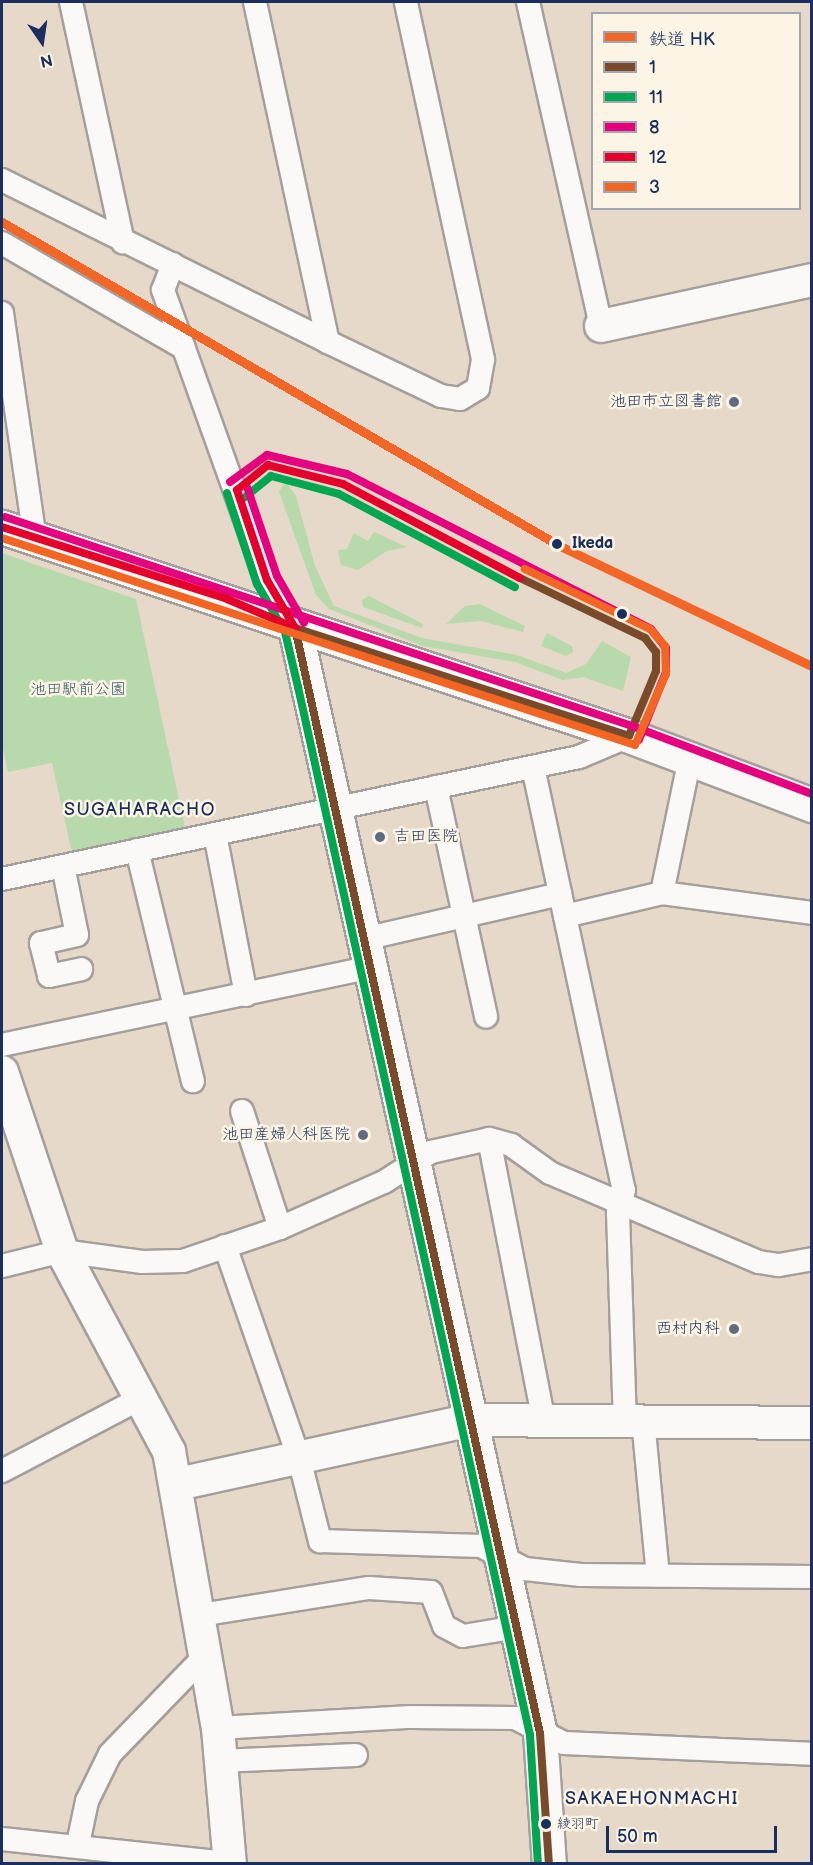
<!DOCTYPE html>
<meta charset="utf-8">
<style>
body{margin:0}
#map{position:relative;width:813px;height:1865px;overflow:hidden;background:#e7d9c9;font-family:"Balsamiq Sans","Klee One",sans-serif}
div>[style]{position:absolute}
.green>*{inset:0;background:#b7d9ac}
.roads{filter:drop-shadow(2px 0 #a59f9c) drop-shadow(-2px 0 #a59f9c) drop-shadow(0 2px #a59f9c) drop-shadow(0 -2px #a59f9c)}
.street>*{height:22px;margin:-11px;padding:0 11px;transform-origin:11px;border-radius:11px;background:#fbf9f7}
.secondary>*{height:32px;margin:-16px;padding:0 16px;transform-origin:16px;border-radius:16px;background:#fbf9f7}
.primary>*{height:33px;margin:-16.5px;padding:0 16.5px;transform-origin:16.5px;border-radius:16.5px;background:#fbf9f7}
.highway>*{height:33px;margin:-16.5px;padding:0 16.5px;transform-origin:16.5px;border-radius:16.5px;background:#fbf9f7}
.bus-1>*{height:8px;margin:-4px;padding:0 4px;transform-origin:4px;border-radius:4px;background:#7a4b2a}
.bus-2>*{height:8px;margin:-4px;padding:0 4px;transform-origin:4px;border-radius:4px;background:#00a651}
.bus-3>*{height:8px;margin:-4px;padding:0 4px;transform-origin:4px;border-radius:4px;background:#e5007d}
.bus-4>*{height:8px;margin:-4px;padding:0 4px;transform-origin:4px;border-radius:4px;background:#e4002b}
.bus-5>*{height:8px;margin:-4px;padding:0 4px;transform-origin:4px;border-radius:4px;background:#f26522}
.rail-1>*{height:9px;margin:-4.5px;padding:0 4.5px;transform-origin:4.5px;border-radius:4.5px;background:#f26627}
.dots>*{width:16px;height:16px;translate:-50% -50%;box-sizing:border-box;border:3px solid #fcf5e5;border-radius:50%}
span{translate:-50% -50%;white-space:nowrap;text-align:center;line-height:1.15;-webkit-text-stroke:5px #fcf5e5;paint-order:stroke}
.bus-label{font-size:14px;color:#1b2f5e}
.left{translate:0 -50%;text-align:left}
.poi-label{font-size:16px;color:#1b2f5e}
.right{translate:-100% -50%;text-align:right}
.stop-label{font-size:16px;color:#1b2f5e;font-weight:700}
.park-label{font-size:16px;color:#385a6c}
.neighbourhood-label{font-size:18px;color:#1b2f5e;letter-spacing:1.5px}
.frame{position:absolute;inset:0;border:3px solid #1b2f5e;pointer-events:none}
.legend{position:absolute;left:591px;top:12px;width:210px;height:198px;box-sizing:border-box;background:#fcf5e5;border:2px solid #a2a6af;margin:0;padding:8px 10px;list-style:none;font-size:18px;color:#1b2f5e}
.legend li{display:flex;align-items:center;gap:12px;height:30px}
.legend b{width:30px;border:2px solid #a2a6af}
.north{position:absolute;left:12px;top:12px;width:60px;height:60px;-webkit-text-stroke:4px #fcf5e5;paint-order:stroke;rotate:167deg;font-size:16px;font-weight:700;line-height:24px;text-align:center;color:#1b2f5e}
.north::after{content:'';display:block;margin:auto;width:21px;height:27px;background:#1b2f5e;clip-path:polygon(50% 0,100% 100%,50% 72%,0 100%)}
.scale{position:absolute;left:606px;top:1826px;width:171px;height:27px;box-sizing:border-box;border:3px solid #1b2f5e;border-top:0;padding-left:8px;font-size:18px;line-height:21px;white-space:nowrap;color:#1b2f5e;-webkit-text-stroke:4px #fcf5e5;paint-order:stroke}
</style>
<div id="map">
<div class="green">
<i style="clip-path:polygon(285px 481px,296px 496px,315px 566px,334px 606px,422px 638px,517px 655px,566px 673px,586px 664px,602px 641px,631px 657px,623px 691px,583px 677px,563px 680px,515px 662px,423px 646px,329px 609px,316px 595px,279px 492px)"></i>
<i style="clip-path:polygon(374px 532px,407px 547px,387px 551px,358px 570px,341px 565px,338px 550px,347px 549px,354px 533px,368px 541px)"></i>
<i style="clip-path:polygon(2px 553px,136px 599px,186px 832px,73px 857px,52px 763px,8px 772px,2px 744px)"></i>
<i style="clip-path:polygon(369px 596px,423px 624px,422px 628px,363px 607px,362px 600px)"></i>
<i style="clip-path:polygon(480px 604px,525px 626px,523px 632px,480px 621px,446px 624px,465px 606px)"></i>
<i style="clip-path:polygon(547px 633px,572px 646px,573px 652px,566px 656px,541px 646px)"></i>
</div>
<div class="roads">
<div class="street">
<i style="left:71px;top:2px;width:246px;rotate:77.8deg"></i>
<i style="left:255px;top:2px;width:348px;rotate:77.9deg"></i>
<i style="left:528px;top:2px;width:332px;rotate:77.3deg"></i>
<i style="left:2px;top:180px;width:364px;rotate:26.4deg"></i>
<i style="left:328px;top:342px;width:125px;rotate:25.5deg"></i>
<i style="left:441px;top:396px;width:19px;rotate:9deg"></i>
<i style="left:460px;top:399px;width:21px;rotate:-31deg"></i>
<i style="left:478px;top:388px;width:29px;rotate:-80deg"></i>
<i style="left:483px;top:359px;width:365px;rotate:-102.2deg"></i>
<i style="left:2px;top:243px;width:210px;rotate:30deg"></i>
<i style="left:173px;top:264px;width:28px;rotate:111deg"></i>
<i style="left:163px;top:290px;width:308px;rotate:70.3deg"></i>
<i style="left:267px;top:580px;width:56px;rotate:59.7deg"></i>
<i style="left:2px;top:313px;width:228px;rotate:81.7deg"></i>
<i style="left:533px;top:767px;width:433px;rotate:77.9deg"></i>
<i style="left:624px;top:1190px;width:24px;rotate:105deg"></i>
<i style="left:618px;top:1213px;width:207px;rotate:88.1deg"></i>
<i style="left:436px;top:787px;width:235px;rotate:77.7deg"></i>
<i style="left:215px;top:834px;width:164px;rotate:79.1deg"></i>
<i style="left:137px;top:850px;width:238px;rotate:76.4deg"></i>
<i style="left:63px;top:866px;width:70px;rotate:78.5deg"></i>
<i style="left:77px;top:935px;width:37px;rotate:167deg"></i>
<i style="left:41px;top:943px;width:34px;rotate:76deg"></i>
<i style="left:49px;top:976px;width:33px;rotate:-12deg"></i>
<i style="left:2px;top:879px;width:590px;rotate:-11.94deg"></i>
<i style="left:579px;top:757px;width:54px;rotate:-22.8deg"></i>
<i style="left:662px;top:893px;width:138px;rotate:-78.3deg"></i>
<i style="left:565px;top:916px;width:100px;rotate:-13.3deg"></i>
<i style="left:662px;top:893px;width:151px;rotate:7.6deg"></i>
<i style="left:381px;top:935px;width:184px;rotate:-12.9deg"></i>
<i style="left:2px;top:1045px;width:377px;rotate:-11.9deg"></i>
<i style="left:242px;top:1111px;width:123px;rotate:72deg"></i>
<i style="left:489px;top:1139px;width:287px;rotate:79deg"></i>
<i style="left:225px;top:1246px;width:225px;rotate:70.8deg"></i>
<i style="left:299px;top:1458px;width:86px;rotate:75.8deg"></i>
<i style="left:320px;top:1541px;width:161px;rotate:1.8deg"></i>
<i style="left:481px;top:1546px;width:50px;rotate:27.6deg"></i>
<i style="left:525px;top:1569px;width:56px;rotate:6.1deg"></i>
<i style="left:581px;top:1575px;width:231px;rotate:0.5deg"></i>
<i style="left:2px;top:1266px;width:62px;rotate:-14deg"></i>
<i style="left:62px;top:1251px;width:81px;rotate:7.8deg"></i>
<i style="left:142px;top:1262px;width:41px;rotate:-1.4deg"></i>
<i style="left:183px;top:1261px;width:102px;rotate:-18.8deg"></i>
<i style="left:280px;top:1228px;width:114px;rotate:-23.9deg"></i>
<i style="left:384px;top:1182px;width:56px;rotate:-32.6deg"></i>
<i style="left:431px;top:1152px;width:59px;rotate:-12.6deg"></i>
<i style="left:489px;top:1139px;width:23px;rotate:15deg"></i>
<i style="left:511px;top:1145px;width:48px;rotate:35.7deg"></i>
<i style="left:550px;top:1173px;width:227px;rotate:23.1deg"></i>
<i style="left:759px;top:1262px;width:20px;rotate:9deg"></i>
<i style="left:779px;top:1265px;width:34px;rotate:-10deg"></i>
<i style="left:643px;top:1420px;width:156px;rotate:84.5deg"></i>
<i style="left:2px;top:1471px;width:157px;rotate:-27.7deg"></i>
<i style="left:200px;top:1615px;width:171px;rotate:-9.1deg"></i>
<i style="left:369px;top:1588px;width:62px;rotate:3.7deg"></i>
<i style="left:431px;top:1592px;width:36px;rotate:69deg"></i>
<i style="left:444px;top:1626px;width:21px;rotate:28deg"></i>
<i style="left:463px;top:1636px;width:56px;rotate:-9.3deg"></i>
<i style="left:218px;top:1728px;width:193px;rotate:-3.3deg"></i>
<i style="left:411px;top:1717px;width:104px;rotate:0.6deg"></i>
<i style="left:515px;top:1718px;width:55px;rotate:27deg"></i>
<i style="left:564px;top:1743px;width:248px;rotate:2.5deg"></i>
<i style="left:220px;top:1761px;width:136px;rotate:-2.5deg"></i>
<i style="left:2px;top:1839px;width:226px;rotate:6.1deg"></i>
<i style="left:78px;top:1844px;width:44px;rotate:-78.2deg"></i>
<i style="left:87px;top:1801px;width:52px;rotate:-63.9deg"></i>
<i style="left:110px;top:1754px;width:138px;rotate:-45.9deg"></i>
</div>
<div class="secondary">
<i style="left:601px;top:326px;width:216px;rotate:-12.3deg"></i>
<i style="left:2px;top:1072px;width:189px;rotate:71.5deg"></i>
<i style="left:62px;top:1251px;width:227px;rotate:61.9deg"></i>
<i style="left:169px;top:1451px;width:281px;rotate:80deg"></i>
<i style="left:218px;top:1728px;width:137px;rotate:85deg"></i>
<i style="left:178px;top:1484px;width:300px;rotate:-12.3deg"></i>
<i style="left:471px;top:1420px;width:341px;rotate:0.5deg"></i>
</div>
<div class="primary">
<i style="left:295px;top:628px;width:1132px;rotate:77.5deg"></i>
<i style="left:540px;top:1733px;width:131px;rotate:86.1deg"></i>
</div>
<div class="highway">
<i style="left:2px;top:527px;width:661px;rotate:18.43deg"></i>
<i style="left:629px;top:736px;width:196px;rotate:20.7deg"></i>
</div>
</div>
<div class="bus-1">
<i style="left:520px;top:578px;width:139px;rotate:25.6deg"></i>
<i style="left:645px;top:638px;width:18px;rotate:52deg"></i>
<i style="left:656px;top:652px;width:19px;rotate:90deg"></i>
<i style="left:656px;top:671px;width:70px;rotate:112.6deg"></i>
<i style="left:295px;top:628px;width:1132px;rotate:77.5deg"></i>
<i style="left:540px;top:1733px;width:131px;rotate:86.1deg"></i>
<i style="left:295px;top:628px;width:351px;rotate:17.9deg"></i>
</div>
<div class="bus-2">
<i style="left:227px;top:493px;width:96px;rotate:71.8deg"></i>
<i style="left:257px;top:584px;width:56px;rotate:59.7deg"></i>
<i style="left:285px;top:632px;width:57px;rotate:76.7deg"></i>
<i style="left:298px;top:687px;width:1073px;rotate:77.52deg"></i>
<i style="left:530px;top:1735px;width:129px;rotate:86.5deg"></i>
<i style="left:244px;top:498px;width:35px;rotate:-39deg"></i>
<i style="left:271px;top:476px;width:70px;rotate:14.8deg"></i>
<i style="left:339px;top:494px;width:199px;rotate:27.9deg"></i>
</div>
<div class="bus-3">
<i style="left:230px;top:482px;width:46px;rotate:-36.1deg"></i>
<i style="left:267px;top:455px;width:82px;rotate:13.4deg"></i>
<i style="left:347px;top:474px;width:341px;rotate:27deg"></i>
<i style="left:651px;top:629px;width:24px;rotate:52deg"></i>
<i style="left:666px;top:648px;width:24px;rotate:90deg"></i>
<i style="left:666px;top:672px;width:73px;rotate:111.7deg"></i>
<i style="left:247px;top:487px;width:94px;rotate:71.4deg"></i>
<i style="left:277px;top:576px;width:54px;rotate:60.1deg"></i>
<i style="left:5px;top:517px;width:661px;rotate:18.43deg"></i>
<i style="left:632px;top:726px;width:192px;rotate:20.7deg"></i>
</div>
<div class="bus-4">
<i style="left:237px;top:490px;width:40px;rotate:-39deg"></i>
<i style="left:268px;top:465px;width:77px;rotate:14.2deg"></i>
<i style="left:343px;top:484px;width:200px;rotate:28deg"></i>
<i style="left:237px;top:490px;width:95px;rotate:71.6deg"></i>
<i style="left:267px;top:580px;width:56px;rotate:59.7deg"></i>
<i style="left:2px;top:527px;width:236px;rotate:17.7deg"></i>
<i style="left:227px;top:599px;width:74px;rotate:23.1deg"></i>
</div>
<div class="bus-5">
<i style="left:2px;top:538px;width:666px;rotate:18.11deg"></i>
<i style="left:635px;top:745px;width:77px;rotate:-66.4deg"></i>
<i style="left:666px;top:674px;width:28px;rotate:-92deg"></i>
<i style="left:665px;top:646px;width:23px;rotate:-131deg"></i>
<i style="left:650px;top:629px;width:139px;rotate:-154.4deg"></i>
</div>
<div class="rail-1">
<i style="left:2px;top:222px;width:645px;rotate:30.14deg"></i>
<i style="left:560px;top:546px;width:279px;rotate:25.5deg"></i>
</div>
<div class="dots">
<i style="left:734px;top:402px;background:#626a83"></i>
<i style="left:557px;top:544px;background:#1b2f5e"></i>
<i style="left:622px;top:614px;background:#1b2f5e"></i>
<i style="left:380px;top:837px;background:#626a83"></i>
<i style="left:363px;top:1135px;background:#626a83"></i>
<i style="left:734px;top:1329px;background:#626a83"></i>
<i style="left:546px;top:1824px;background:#1b2f5e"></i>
</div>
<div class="bus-label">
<span class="left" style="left:557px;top:1824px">綾羽町</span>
</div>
<div class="poi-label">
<span class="right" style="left:722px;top:402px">池田市立図書館</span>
<span class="left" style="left:394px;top:837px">吉田医院</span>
<span class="right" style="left:350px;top:1135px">池田産婦人科医院</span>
<span class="right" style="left:720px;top:1329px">西村内科</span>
</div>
<div class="stop-label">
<span class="left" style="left:572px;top:544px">Ikeda</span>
</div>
<div class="park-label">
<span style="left:78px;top:690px">池田駅前公園</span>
</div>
<div class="neighbourhood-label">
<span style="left:140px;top:810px">SUGAHARACHO</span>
<span style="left:652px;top:1799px">SAKAEHONMACHI</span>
</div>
<div class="frame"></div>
<ul class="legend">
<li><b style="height:8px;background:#f26627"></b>鉄道 HK</li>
<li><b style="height:8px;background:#7a4b2a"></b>1</li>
<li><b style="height:8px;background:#00a651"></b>11</li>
<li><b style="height:8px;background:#e5007d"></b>8</li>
<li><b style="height:8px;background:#e4002b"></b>12</li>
<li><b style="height:8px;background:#f26522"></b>3</li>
</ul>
<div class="north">N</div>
<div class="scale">50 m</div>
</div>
